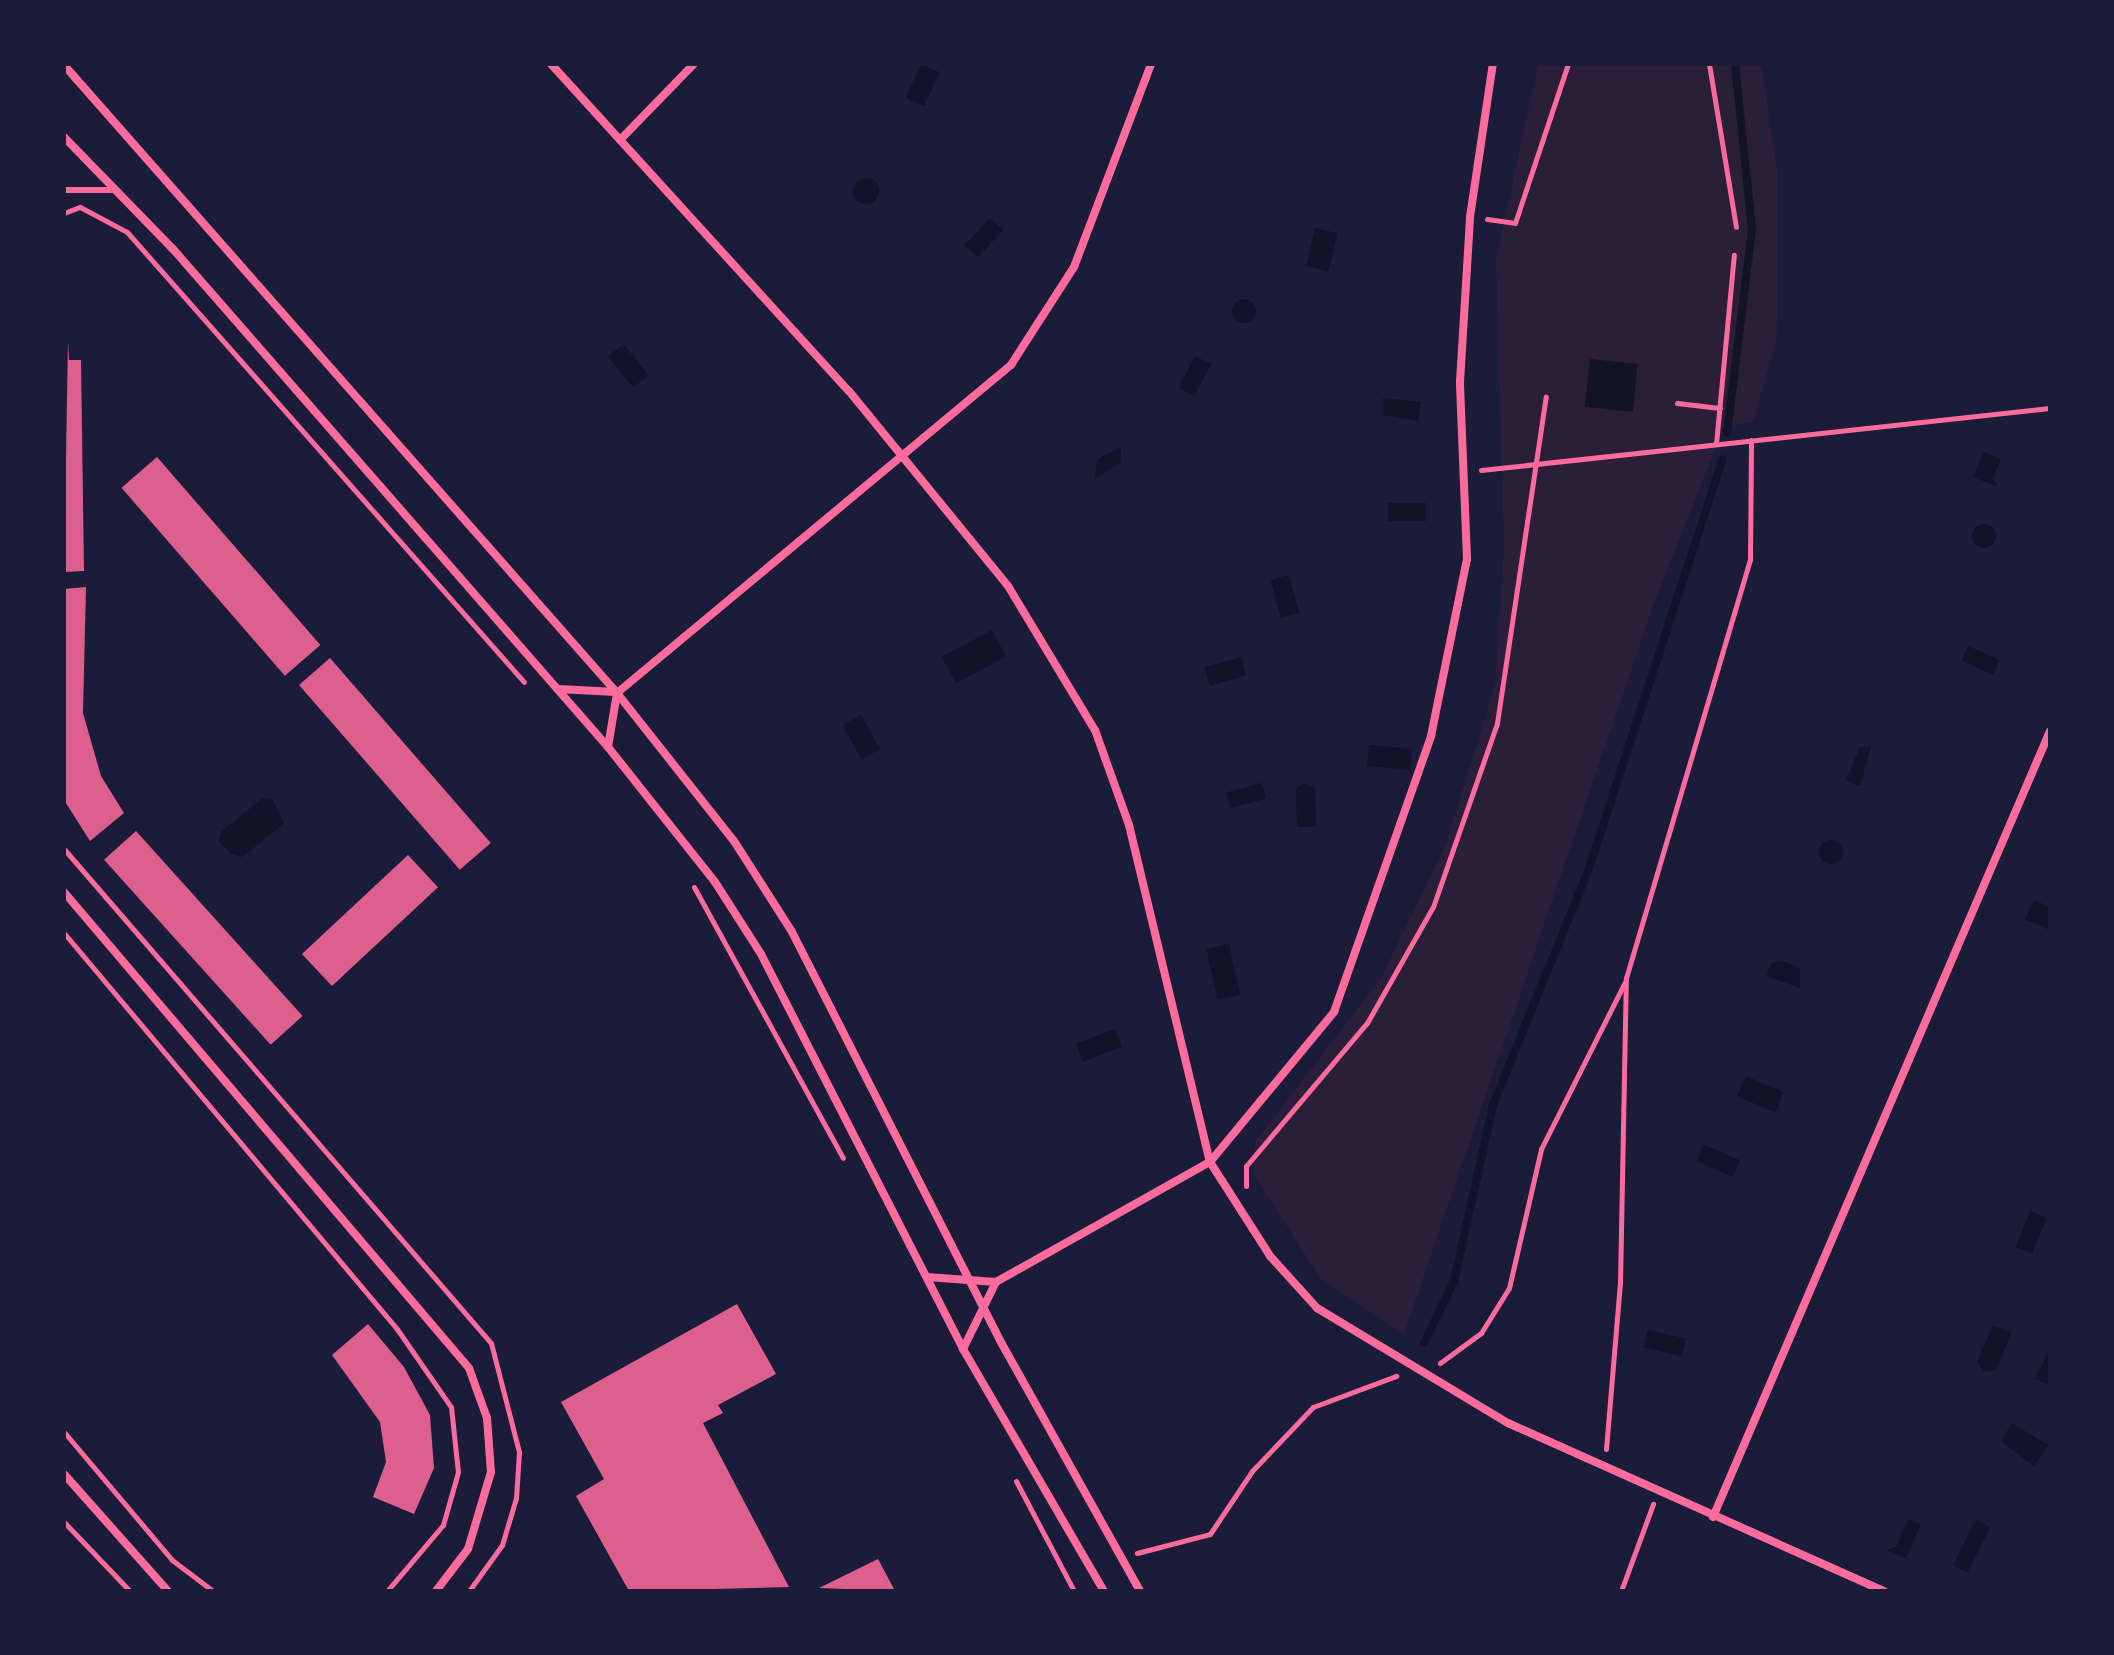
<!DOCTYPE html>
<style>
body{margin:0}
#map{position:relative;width:2114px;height:1655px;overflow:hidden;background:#1b1b3a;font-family:"PT Sans",sans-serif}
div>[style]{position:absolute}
.green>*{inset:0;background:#2a1e3b}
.water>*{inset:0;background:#12122b;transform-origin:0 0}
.round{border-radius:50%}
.stream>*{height:8px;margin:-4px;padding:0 4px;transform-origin:4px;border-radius:4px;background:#12122b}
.building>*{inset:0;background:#dd5f8e;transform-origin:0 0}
.path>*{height:5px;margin:-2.5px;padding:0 2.5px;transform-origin:2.5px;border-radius:2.5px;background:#ff6b9d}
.service>*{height:6px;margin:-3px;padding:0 3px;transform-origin:3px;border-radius:3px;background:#ff6b9d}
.minor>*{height:8px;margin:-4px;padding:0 4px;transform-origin:4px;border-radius:4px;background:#ff6b9d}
span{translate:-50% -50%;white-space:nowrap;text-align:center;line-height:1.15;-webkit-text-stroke:8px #1b1b3a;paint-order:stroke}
.frame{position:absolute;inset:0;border:66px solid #1b1b3a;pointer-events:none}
</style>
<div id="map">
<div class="green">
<i style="clip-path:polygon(1538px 64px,1761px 64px,1777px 169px,1778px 335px,1753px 422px,1724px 427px,1654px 604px,1404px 1334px,1321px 1279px,1253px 1174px,1255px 1142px,1381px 978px,1446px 844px,1495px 686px,1504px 547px,1496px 261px)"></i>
</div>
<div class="water">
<i style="left:921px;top:64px;width:20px;height:37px;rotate:24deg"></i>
<i class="round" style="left:853px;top:178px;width:26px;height:26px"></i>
<i style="left:990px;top:218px;width:18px;height:37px;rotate:43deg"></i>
<i style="left:1315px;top:228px;width:23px;height:39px;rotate:13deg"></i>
<i class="round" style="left:1232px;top:299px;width:24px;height:24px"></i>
<i style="left:623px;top:344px;width:40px;height:20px;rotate:50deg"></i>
<i style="left:1195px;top:356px;width:18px;height:36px;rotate:27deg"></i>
<i style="left:1590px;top:359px;width:48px;height:48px;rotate:6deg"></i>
<i style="clip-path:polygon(1383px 398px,1421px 402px,1418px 421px,1382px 415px)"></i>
<i style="clip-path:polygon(1121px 447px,1121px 462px,1095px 479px,1097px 460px)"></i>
<i style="clip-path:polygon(1984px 452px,2001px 459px,1993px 478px,1998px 487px,1973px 477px)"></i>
<i style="left:1388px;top:503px;width:38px;height:18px"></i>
<i class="round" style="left:1972px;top:524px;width:24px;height:24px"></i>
<i style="left:1289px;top:575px;width:39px;height:19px;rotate:75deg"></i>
<i style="left:992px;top:630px;width:30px;height:57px;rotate:62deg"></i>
<i style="left:1968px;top:646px;width:35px;height:16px;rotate:24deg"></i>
<i style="left:1241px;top:657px;width:19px;height:38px;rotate:74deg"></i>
<i style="left:861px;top:715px;width:39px;height:21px;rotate:61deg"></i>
<i style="left:1369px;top:745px;width:43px;height:21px;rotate:5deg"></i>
<i style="clip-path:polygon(1871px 746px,1860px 786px,1846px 780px,1860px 747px)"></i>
<i style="left:1262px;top:783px;width:16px;height:37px;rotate:75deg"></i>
<i style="clip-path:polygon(1304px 783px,1315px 789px,1316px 827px,1297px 827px,1296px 789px)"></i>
<i style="clip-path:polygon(263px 798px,272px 799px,284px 823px,242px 857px,232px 854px,219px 842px,221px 832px)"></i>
<i class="round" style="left:1819px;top:840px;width:24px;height:24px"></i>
<i style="clip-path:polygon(2034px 900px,2050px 907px,2050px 930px,2025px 920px)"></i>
<i style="left:1229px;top:944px;width:52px;height:23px;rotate:78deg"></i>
<i style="clip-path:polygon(1782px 961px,1800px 968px,1800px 988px,1767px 976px,1770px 964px)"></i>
<i style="left:1115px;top:1029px;width:19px;height:42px;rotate:69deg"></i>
<i style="left:1746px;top:1076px;width:41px;height:22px;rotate:23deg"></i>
<i style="left:1704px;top:1145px;width:39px;height:18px;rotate:23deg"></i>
<i style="left:2030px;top:1211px;width:18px;height:39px;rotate:22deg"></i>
<i style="clip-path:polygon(1993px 1325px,2011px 1333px,1996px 1370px,1984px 1372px,1977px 1362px)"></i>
<i style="left:1648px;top:1330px;width:39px;height:18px;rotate:13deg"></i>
<i style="clip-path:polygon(2050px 1349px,2050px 1383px,2049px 1385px,2035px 1379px)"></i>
<i style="clip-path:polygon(2012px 1423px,2048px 1445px,2034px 1466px,2001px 1441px)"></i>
<i style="clip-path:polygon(1908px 1519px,1921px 1524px,1906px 1558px,1887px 1550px,1897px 1546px)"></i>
<i style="left:1976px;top:1520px;width:16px;height:51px;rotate:27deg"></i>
</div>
<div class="stream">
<i style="left:1727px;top:433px;width:206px;rotate:-83deg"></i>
<i style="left:1752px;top:229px;width:166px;rotate:-95.9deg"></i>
<i style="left:1424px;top:1343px;width:69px;rotate:-64.2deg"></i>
<i style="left:1454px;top:1281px;width:180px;rotate:-77.5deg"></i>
<i style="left:1493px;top:1105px;width:256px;rotate:-67.9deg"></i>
<i style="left:1589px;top:868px;width:430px;rotate:-71.9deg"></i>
</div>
<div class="building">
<i style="clip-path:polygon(68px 341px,69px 360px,81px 360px,84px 571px,64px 572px)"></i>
<i style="left:157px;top:457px;width:249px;height:47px;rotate:49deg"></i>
<i style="clip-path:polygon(86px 587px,83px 713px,101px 776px,124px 813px,90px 841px,64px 800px,64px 589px)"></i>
<i style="left:330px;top:658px;width:245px;height:41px;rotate:49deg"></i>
<i style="left:136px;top:831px;width:249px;height:43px;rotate:48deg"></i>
<i style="left:408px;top:855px;width:44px;height:145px;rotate:47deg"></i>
<i style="clip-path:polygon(737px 1304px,776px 1374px,718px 1405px,723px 1413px,703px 1423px,789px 1587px,629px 1591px,576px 1496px,604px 1479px,561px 1402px)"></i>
<i style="clip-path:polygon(368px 1324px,404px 1367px,430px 1415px,434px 1468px,414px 1514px,373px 1497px,386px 1462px,380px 1422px,332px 1355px)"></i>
<i style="clip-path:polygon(878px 1559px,895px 1591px,819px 1588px)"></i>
</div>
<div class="path">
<i style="left:1709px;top:64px;width:165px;rotate:80.6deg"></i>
<i style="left:64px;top:213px;width:17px;rotate:-21deg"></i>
<i style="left:80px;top:207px;width:53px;rotate:28deg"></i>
<i style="left:127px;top:232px;width:600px;rotate:48.58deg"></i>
<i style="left:1487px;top:219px;width:28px;rotate:8deg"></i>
<i style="left:1515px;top:223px;width:168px;rotate:-71.6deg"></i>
<i style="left:1677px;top:403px;width:43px;rotate:6.6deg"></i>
<i style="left:1716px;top:444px;width:190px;rotate:-84.6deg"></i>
<i style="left:1481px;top:470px;width:572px;rotate:-6.22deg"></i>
<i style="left:64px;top:849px;width:653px;rotate:49.16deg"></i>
<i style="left:491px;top:1343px;width:113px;rotate:75.6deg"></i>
<i style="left:519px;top:1452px;width:46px;rotate:93.7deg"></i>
<i style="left:516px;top:1498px;width:49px;rotate:106.6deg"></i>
<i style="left:502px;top:1545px;width:57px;rotate:125.7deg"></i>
<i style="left:694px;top:887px;width:309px;rotate:61.2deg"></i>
<i style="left:64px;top:933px;width:517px;rotate:49.94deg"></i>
<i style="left:397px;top:1329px;width:95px;rotate:55.3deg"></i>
<i style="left:451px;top:1407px;width:65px;rotate:83.9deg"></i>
<i style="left:458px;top:1472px;width:55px;rotate:105.8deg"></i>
<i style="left:443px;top:1525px;width:87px;rotate:130.3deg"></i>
<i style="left:1246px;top:1186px;width:20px;rotate:-90deg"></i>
<i style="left:1246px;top:1166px;width:187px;rotate:-49.8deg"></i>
<i style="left:1367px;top:1023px;width:133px;rotate:-60.4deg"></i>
<i style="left:1433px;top:907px;width:195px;rotate:-70.8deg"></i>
<i style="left:1497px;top:723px;width:330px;rotate:-81.5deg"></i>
<i style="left:1440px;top:1363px;width:51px;rotate:-36.2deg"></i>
<i style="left:1481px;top:1333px;width:53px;rotate:-58.1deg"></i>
<i style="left:1509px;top:1288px;width:143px;rotate:-77deg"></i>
<i style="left:1541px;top:1149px;width:187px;rotate:-63.3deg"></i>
<i style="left:64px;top:1432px;width:167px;rotate:49.8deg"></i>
<i style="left:172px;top:1560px;width:51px;rotate:37.1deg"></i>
<i style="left:1606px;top:1449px;width:166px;rotate:-85.2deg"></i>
<i style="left:1620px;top:1284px;width:306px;rotate:-88.9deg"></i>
<i style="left:1626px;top:978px;width:436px;rotate:-73.5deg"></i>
<i style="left:1750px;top:560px;width:120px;rotate:-89.5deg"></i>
<i style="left:1016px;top:1481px;width:124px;rotate:62.2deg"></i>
<i style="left:64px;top:1522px;width:95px;rotate:46.3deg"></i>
<i style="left:1137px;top:1553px;width:75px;rotate:-14.6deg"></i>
<i style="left:1210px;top:1534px;width:76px;rotate:-56.3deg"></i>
<i style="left:1252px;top:1471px;width:88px;rotate:-46.4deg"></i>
<i style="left:1313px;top:1407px;width:89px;rotate:-20.5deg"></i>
<i style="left:1621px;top:1591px;width:93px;rotate:-69.8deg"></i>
</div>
<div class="service">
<i style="left:64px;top:190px;width:48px"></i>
</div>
<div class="minor">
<i style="left:551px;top:64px;width:442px;rotate:47.7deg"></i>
<i style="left:849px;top:391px;width:252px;rotate:50.8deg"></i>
<i style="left:1008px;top:586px;width:168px;rotate:58.9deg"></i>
<i style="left:1095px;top:730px;width:101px;rotate:70.3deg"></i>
<i style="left:1129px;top:825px;width:347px;rotate:76.5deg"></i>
<i style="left:1210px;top:1162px;width:112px;rotate:57.4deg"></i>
<i style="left:1270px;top:1256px;width:70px;rotate:47.9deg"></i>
<i style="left:1317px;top:1308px;width:223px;rotate:31.1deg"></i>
<i style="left:1508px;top:1423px;width:412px;rotate:24.1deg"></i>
<i style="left:64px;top:65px;width:837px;rotate:48.63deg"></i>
<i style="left:617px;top:693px;width:189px;rotate:51.7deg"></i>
<i style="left:734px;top:841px;width:106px;rotate:57.4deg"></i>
<i style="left:791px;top:930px;width:465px;rotate:63deg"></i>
<i style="left:1002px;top:1344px;width:283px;rotate:60.8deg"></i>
<i style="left:64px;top:137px;width:156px;rotate:45.8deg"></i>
<i style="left:173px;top:249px;width:661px;rotate:48.86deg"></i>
<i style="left:608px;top:747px;width:172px;rotate:51.6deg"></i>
<i style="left:715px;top:882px;width:85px;rotate:57.4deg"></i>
<i style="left:761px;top:954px;width:444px;rotate:62.9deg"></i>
<i style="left:963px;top:1349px;width:280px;rotate:59.8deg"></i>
<i style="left:620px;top:140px;width:106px;rotate:-45.8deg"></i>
<i style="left:558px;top:689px;width:58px;rotate:3deg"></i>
<i style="left:608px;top:747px;width:55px;rotate:-80.5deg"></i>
<i style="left:617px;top:693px;width:513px;rotate:-39.78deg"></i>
<i style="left:1011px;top:365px;width:117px;rotate:-57.3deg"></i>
<i style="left:1074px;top:267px;width:217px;rotate:-69.2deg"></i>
<i style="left:64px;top:892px;width:625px;rotate:49.61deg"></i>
<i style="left:469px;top:1368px;width:53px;rotate:70.2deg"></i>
<i style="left:487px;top:1418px;width:54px;rotate:85.8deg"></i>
<i style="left:491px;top:1472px;width:80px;rotate:106.6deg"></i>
<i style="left:468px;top:1549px;width:53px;rotate:127.3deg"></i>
<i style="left:927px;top:1277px;width:69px;rotate:4.1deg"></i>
<i style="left:996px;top:1282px;width:245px;rotate:-29.3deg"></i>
<i style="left:1210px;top:1162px;width:195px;rotate:-50.4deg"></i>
<i style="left:1334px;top:1012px;width:293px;rotate:-70.6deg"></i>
<i style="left:1431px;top:736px;width:181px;rotate:-78.5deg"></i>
<i style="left:1467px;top:559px;width:177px;rotate:-92.3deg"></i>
<i style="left:1460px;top:382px;width:165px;rotate:-86.5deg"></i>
<i style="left:1470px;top:217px;width:155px;rotate:-81.5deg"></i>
<i style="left:963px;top:1349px;width:75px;rotate:-63.8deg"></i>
<i style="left:64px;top:1474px;width:157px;rotate:48.4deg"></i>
<i style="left:1713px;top:1517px;width:855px;rotate:-66.79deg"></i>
</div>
<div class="frame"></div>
</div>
